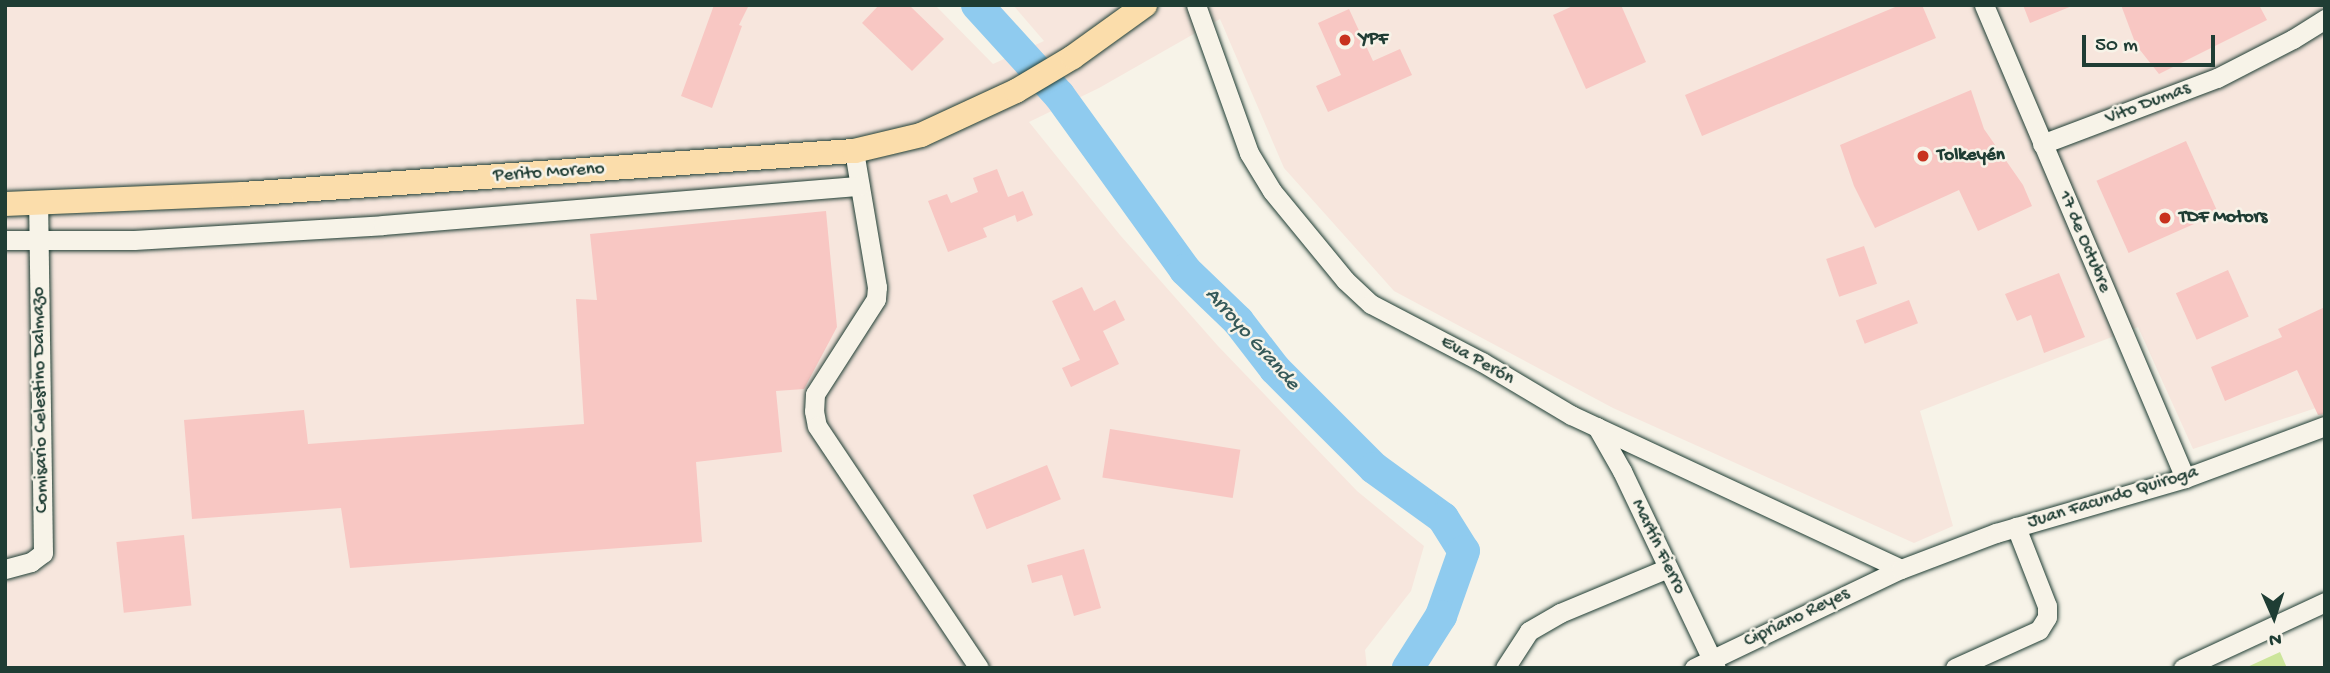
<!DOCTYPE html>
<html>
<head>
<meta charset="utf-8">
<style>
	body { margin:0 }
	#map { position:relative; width:2330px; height:673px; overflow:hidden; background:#f7f3e8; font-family:"Gochi Hand",sans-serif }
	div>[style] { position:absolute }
	.built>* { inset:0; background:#f7e6dd }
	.green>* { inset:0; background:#cce59b }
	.river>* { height:32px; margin:-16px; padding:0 16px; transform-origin:16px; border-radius:16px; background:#8fcbef }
	.building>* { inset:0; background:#f8c7c3; transform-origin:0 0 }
	.roads { filter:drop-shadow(0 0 2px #1f3d34) drop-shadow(0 0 2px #1f3d34) }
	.minor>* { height:19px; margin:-9.5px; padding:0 9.5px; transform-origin:9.5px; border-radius:9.5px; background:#f7f3e8 }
	.major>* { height:24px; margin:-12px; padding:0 12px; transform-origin:12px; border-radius:12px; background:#fbddab }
	.dots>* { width:19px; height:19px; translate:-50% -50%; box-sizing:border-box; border:4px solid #f7f3e8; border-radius:50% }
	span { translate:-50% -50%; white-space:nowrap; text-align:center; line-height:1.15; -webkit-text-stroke:5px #f7f3e8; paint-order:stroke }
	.poi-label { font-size:19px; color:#1f3d34; font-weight:700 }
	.left { translate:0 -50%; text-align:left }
	.street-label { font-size:19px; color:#1f3d34 }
	.water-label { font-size:21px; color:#355959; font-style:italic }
	.frame { position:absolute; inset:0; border:7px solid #1f3d34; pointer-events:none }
	.north { position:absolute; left:2239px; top:582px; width:70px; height:70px; -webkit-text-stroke:5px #f7f3e8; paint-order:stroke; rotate:177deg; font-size:19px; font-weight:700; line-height:28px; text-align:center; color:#1f3d34 }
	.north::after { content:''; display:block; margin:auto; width:24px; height:32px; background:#1f3d34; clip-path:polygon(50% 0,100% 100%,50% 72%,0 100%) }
	.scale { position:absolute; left:2082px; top:35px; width:133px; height:32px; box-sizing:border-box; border:4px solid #1f3d34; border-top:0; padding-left:9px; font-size:21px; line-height:24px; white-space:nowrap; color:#1f3d34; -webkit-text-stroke:5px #f7f3e8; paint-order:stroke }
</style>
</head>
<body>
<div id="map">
	<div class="built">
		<i style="clip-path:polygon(5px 5px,935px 5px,993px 64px,1044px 41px,1013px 5px,2325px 5px,2325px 405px,2193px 449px,2138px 327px,1920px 411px,1953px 526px,1914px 543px,1613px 408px,1394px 291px,1284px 168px,1220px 19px,1099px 88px,1029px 122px,1120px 235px,1218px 346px,1357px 491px,1424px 546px,1411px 591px,1365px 650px,1367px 668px,5px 668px)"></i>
	</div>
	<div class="green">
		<i style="clip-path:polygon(2280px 652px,2287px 668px,2245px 668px)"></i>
	</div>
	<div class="river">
		<i style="left:977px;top:5px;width:122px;rotate:47.7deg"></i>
		<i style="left:1059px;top:95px;width:216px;rotate:54.2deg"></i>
		<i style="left:1185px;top:270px;width:74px;rotate:43.9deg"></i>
		<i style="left:1238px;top:321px;width:61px;rotate:52.4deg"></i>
		<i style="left:1275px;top:369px;width:140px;rotate:45deg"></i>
		<i style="left:1374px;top:468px;width:85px;rotate:35.9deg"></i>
		<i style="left:1443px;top:518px;width:39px;rotate:58deg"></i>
		<i style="left:1464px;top:551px;width:69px;rotate:109.5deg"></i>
		<i style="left:1441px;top:616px;width:62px;rotate:122.4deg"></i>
	</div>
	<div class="building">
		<i style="clip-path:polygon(714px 5px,749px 5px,739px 25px,742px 26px,712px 108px,681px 96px)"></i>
		<i style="clip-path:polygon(879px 5px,909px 5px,944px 39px,912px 71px,862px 23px)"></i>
		<i style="clip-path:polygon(1575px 5px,1621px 5px,1646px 62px,1586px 89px,1553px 15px)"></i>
		<i style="clip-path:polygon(1900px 5px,1922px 5px,1936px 38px,1702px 136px,1685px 95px)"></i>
		<i style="clip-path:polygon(2023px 5px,2072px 5px,2072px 6px,2030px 23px)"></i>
		<i style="clip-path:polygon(2121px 5px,2259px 5px,2267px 20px,2159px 74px,2136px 45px)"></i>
		<i style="clip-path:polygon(1349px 9px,1373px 61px,1400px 49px,1412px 75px,1328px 112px,1316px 86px,1341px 75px,1318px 23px)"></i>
		<i style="clip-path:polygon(1971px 90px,1984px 129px,2023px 185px,2032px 206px,1978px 231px,1959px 190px,1875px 228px,1854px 186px,1840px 145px)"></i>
		<i style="left:2186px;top:141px;width:79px;height:98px;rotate:66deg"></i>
		<i style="clip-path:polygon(997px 169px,1008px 197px,1023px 191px,1033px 215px,1017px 222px,1015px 215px,983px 228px,987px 237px,948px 252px,928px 201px,947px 194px,951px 203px,978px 192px,973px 178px)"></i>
		<i style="clip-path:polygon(826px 211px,837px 327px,804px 389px,776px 391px,782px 452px,696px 462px,702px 542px,350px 568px,341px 508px,192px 519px,184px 420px,304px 410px,308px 444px,584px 424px,576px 299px,597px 300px,590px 234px)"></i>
		<i style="left:1864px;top:246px;width:40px;height:40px;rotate:71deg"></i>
		<i style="left:2228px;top:270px;width:51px;height:57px;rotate:66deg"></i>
		<i style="clip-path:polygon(2059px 273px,2085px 337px,2044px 353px,2031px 315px,2017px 321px,2005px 294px)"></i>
		<i style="clip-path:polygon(1082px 287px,1094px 311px,1115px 300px,1125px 320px,1103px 331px,1119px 364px,1071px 387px,1062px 368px,1080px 360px,1052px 301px)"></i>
		<i style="left:1909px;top:300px;width:25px;height:57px;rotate:69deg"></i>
		<i style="clip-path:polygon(2325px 307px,2325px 414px,2318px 415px,2297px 370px,2225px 401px,2211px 367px,2282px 337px,2278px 329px)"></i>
		<i style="left:1110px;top:429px;width:132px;height:49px;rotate:9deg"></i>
		<i style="left:1047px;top:465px;width:37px;height:80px;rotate:68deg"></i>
		<i style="left:184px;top:535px;width:71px;height:68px;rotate:84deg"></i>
		<i style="clip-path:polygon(1084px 549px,1101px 608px,1074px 616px,1062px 575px,1032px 583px,1027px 565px)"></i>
	</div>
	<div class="roads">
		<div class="minor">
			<i style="left:1196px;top:5px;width:157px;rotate:70.3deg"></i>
			<i style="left:1249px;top:153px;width:44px;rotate:58.8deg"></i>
			<i style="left:1272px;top:191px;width:115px;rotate:50.6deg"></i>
			<i style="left:1345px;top:280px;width:35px;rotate:43deg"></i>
			<i style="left:1371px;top:304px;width:125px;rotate:27.6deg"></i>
			<i style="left:1482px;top:362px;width:104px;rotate:30.8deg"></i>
			<i style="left:1571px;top:415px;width:364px;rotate:25deg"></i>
			<i style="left:1984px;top:5px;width:514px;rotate:66.98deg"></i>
			<i style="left:2042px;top:144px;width:187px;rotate:-20.7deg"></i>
			<i style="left:2217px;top:78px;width:85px;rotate:-27.2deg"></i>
			<i style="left:2293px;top:39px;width:38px;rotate:-32deg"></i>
			<i style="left:854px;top:151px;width:138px;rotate:80.4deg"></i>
			<i style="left:877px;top:287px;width:12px;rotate:95deg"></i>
			<i style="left:876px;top:299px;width:113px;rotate:122.7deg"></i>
			<i style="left:815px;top:394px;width:17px;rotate:93deg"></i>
			<i style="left:814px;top:411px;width:15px;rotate:79deg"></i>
			<i style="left:817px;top:426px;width:291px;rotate:56.2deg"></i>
			<i style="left:5px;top:240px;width:129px"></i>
			<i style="left:134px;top:240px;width:249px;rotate:-3.4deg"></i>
			<i style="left:383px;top:225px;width:478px;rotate:-4.7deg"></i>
			<i style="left:1597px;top:427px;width:51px;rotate:60.4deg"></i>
			<i style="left:1622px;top:471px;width:218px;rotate:64.5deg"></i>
			<i style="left:5px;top:569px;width:27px;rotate:-15deg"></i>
			<i style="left:31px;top:562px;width:15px;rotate:-37deg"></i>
			<i style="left:43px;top:553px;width:348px;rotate:-90.8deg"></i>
			<i style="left:1505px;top:668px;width:44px;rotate:-57deg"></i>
			<i style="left:1529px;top:631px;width:36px;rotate:-30deg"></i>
			<i style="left:1560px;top:613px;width:117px;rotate:-22.6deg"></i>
			<i style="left:1694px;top:668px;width:229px;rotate:-25.6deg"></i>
			<i style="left:1901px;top:569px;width:102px;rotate:-20.8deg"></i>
			<i style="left:1996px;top:533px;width:197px;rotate:-16.2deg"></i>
			<i style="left:2185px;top:478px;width:149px;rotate:-20.4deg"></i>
			<i style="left:1955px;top:668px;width:92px;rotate:-24.3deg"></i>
			<i style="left:2039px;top:630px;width:15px;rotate:-58deg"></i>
			<i style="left:2047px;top:617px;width:11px;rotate:-90deg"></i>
			<i style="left:2047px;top:606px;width:85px;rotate:-111.4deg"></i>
			<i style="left:2183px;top:668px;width:157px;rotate:-24.9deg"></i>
		</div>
		<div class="major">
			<i style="left:5px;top:204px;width:238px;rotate:-2.4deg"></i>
			<i style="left:243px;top:194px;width:613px;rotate:-4.03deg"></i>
			<i style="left:854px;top:151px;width:69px;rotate:-13.4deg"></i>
			<i style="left:921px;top:135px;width:105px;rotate:-24.9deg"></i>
			<i style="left:1016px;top:91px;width:66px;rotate:-30.8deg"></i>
			<i style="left:1073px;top:57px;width:89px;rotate:-35.8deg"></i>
		</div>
	</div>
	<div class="dots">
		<i style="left:1345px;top:40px;background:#c8321e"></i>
		<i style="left:1923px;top:156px;background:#c8321e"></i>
		<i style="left:2165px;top:218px;background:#c8321e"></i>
	</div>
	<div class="poi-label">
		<span class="left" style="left:1359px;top:40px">YPF</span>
		<span class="left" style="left:1937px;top:156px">Tolkeyén</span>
		<span class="left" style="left:2179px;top:218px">TDF Motors</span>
	</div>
	<div class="street-label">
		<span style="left:2148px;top:104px;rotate:-21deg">Vito Dumas</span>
		<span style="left:549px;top:173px;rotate:-4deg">Perito Moreno</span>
		<span style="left:2084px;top:242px;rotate:67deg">17 de Octubre</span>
		<span style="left:1477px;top:361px;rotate:29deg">Eva Perón</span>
		<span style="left:41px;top:400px;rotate:-91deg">Comisario Celestino Dalmazo</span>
		<span style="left:2113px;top:498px;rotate:-17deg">Juan Facundo Quiroga</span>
		<span style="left:1658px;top:547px;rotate:64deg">Martín Fierro</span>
		<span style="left:1797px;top:618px;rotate:-26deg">Cipriano Reyes</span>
	</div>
	<div class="water-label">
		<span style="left:1251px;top:340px;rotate:48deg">Arroyo Grande</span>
	</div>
	<div class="frame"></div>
	<div class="north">N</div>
	<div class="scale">50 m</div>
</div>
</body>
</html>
